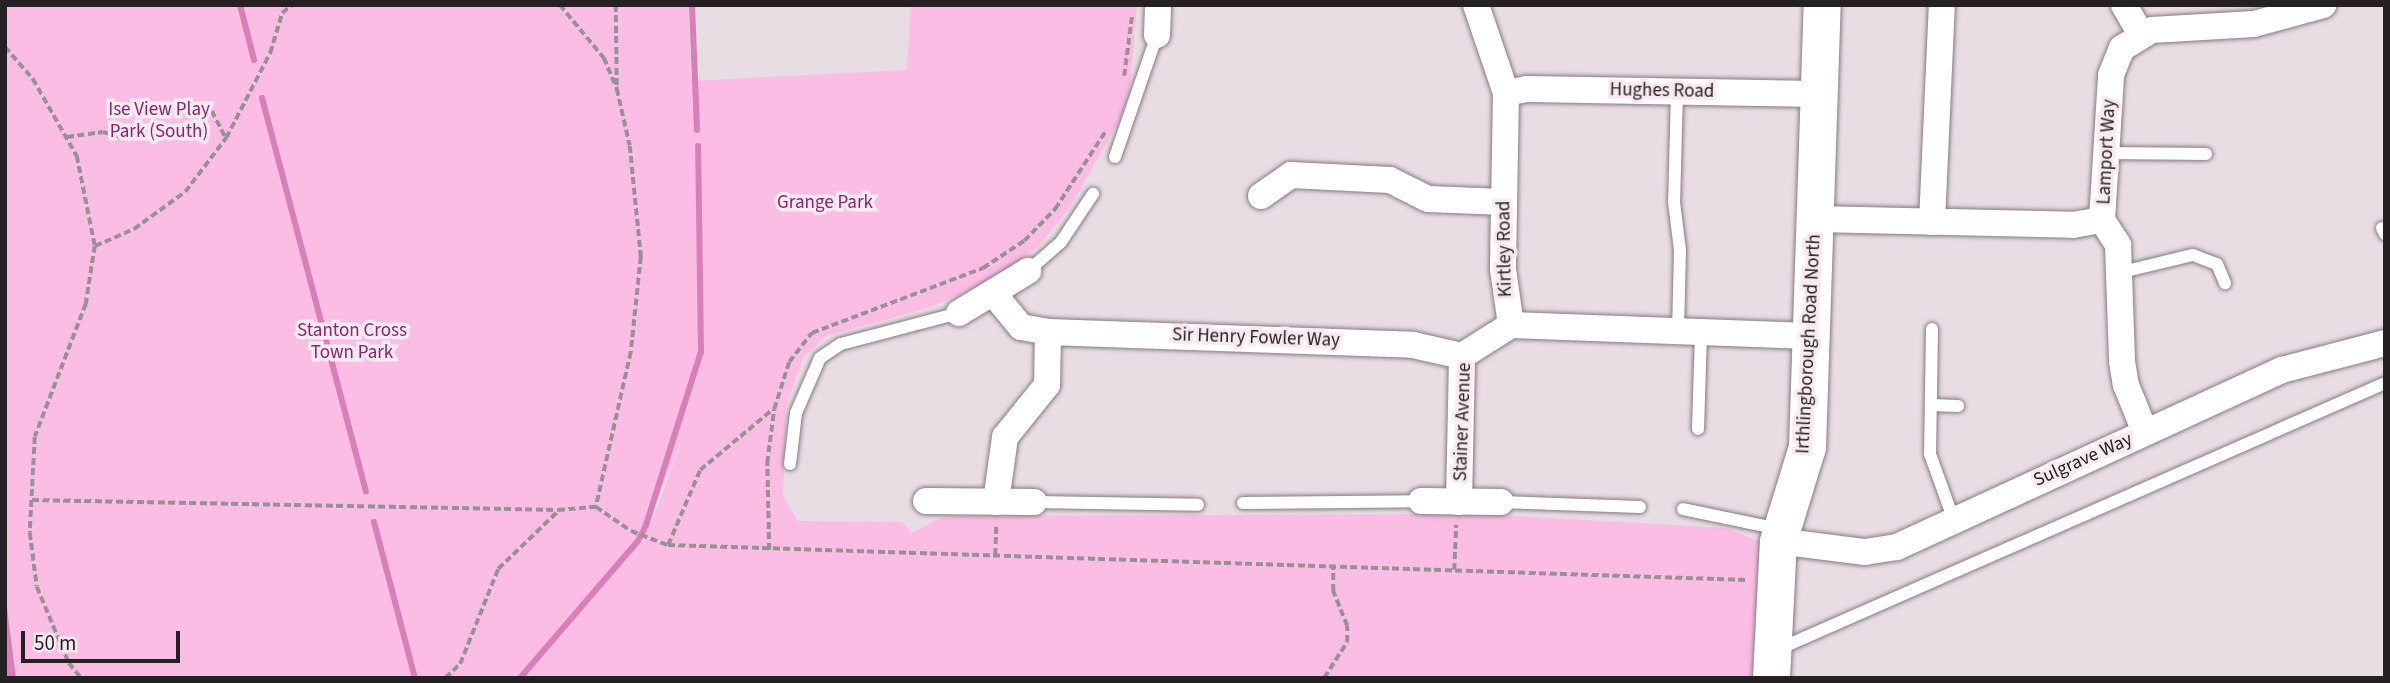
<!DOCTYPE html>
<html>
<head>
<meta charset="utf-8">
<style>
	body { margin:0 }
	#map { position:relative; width:2390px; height:683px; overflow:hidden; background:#e9dde4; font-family:"Source Sans 3",sans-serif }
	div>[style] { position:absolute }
	.green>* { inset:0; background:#fbbde3 }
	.water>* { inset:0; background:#d87fb9 }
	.stream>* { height:6px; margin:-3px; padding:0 3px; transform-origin:3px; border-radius:3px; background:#d87fb9 }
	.path>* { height:3.5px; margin-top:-1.75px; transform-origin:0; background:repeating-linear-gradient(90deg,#999095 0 7px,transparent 0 10.5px) }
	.roads { filter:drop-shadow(0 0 2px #877b82) drop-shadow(0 0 2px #877b82) }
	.service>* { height:12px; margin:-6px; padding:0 6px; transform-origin:6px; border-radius:6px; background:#fff }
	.minor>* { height:26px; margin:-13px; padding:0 13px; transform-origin:13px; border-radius:13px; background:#fff }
	.secondary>* { height:37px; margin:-18.5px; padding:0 18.5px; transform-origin:18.5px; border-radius:18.5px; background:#fff }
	span { translate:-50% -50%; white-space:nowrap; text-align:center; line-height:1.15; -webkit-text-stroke:7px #f7eaf1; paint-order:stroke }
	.street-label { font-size:19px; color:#252123 }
	.park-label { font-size:19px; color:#8c246f }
	.frame { position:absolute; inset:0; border:7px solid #252123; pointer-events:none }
	.scale { position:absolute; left:21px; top:631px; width:159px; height:32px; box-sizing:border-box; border:4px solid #252123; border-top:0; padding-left:9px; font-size:21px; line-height:24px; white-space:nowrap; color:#252123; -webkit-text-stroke:5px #f7eaf1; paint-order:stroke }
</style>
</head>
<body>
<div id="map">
	<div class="green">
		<i style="clip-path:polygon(evenodd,5px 5px,689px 5px,691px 81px,907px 70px,911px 5px,1137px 5px,1130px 88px,1121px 118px,1070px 207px,1038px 247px,990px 281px,928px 308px,826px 336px,804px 357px,786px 406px,783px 496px,798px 521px,902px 522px,912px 533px,936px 520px,956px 516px,1478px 514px,1726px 528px,1765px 544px,1755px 678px,5px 678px,5px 5px,683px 437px,658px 506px,633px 560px,633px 559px,683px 437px)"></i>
	</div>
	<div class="water">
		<i style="clip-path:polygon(5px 589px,5px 592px,16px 678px,5px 678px)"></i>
	</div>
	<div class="stream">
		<i style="left:240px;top:5px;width:57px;rotate:75.7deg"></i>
		<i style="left:692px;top:5px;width:125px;rotate:87.7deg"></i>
		<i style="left:262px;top:98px;width:407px;rotate:75.2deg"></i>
		<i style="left:374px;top:522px;width:161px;rotate:75.3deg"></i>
		<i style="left:520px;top:678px;width:181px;rotate:-49.3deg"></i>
		<i style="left:638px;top:541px;width:18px;rotate:-63deg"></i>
		<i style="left:646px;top:525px;width:182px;rotate:-72.4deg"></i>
		<i style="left:701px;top:352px;width:206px;rotate:-90.8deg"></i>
	</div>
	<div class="path">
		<i style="left:560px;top:5px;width:69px;rotate:50.3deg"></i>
		<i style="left:604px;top:58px;width:34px;rotate:67deg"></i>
		<i style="left:617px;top:89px;width:58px;rotate:77.2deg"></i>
		<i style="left:630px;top:146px;width:112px;rotate:84.3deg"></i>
		<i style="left:641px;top:257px;width:96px;rotate:96deg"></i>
		<i style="left:631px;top:352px;width:159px;rotate:102.7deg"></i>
		<i style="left:616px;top:5px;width:82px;rotate:89.3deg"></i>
		<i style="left:5px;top:47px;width:43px;rotate:48.8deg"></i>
		<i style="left:33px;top:79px;width:89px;rotate:60.3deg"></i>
		<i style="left:77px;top:156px;width:92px;rotate:78.7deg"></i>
		<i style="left:95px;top:246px;width:59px;rotate:98.8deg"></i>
		<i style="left:86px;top:304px;width:142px;rotate:111deg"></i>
		<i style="left:35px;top:437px;width:96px;rotate:93deg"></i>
		<i style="left:30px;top:533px;width:54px;rotate:82.6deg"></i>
		<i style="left:37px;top:587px;width:82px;rotate:67.2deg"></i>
		<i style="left:69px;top:663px;width:19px;rotate:51deg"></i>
		<i style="left:1124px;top:76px;width:63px;rotate:-82.6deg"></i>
		<i style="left:212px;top:111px;width:30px;rotate:63deg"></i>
		<i style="left:67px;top:137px;width:36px;rotate:-8deg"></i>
		<i style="left:103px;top:132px;width:23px;rotate:15deg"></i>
		<i style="left:95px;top:246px;width:43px;rotate:-23.6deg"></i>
		<i style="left:134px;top:229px;width:63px;rotate:-36deg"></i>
		<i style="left:185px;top:192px;width:68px;rotate:-52.8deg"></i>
		<i style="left:226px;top:138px;width:96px;rotate:-62.6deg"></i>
		<i style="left:270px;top:53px;width:42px;rotate:-73.3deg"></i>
		<i style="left:282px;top:13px;width:13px;rotate:-39deg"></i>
		<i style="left:32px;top:500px;width:526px;rotate:1.09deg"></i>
		<i style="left:558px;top:510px;width:38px;rotate:-5deg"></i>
		<i style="left:596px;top:507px;width:42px;rotate:34.4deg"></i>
		<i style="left:631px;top:531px;width:40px;rotate:21deg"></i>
		<i style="left:668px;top:545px;width:1081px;rotate:1.86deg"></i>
		<i style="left:668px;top:545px;width:82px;rotate:-66.9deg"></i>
		<i style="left:700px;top:470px;width:95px;rotate:-39.9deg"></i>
		<i style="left:769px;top:550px;width:87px;rotate:-91.3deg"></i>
		<i style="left:767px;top:463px;width:54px;rotate:-82.6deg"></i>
		<i style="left:774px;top:409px;width:49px;rotate:-72.3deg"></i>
		<i style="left:789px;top:362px;width:37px;rotate:-52deg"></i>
		<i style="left:812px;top:333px;width:183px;rotate:-20.8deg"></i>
		<i style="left:983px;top:268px;width:49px;rotate:-33.4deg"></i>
		<i style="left:1024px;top:241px;width:45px;rotate:-45.9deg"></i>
		<i style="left:1055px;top:209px;width:92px;rotate:-57deg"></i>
		<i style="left:995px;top:555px;width:30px;rotate:-88deg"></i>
		<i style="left:1454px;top:570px;width:45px;rotate:-87.5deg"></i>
		<i style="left:445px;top:678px;width:21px;rotate:-43deg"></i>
		<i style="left:460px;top:664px;width:102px;rotate:-68.2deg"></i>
		<i style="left:498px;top:569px;width:82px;rotate:-44deg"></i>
		<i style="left:1324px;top:678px;width:43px;rotate:-57.4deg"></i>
		<i style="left:1347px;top:642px;width:16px;rotate:-90deg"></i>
		<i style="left:1347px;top:626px;width:38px;rotate:-112deg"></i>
		<i style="left:1333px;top:591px;width:26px;rotate:-90deg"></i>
	</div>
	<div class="roads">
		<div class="service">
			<i style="left:1677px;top:91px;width:111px;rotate:91.5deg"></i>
			<i style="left:1674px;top:202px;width:48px;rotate:82.9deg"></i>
			<i style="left:1680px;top:250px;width:82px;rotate:91.4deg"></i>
			<i style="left:2107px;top:153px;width:99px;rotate:0.6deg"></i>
			<i style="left:1115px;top:157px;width:129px;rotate:-71deg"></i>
			<i style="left:2382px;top:228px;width:7px;rotate:63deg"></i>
			<i style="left:1028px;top:271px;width:44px;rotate:-41.3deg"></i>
			<i style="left:1061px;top:242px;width:58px;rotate:-56.3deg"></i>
			<i style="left:2122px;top:272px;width:73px;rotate:-13.5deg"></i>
			<i style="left:2193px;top:255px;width:26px;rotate:21deg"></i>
			<i style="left:2217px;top:264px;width:21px;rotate:67deg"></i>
			<i style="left:1932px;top:329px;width:125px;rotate:90.9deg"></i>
			<i style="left:1930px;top:454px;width:68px;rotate:70.2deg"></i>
			<i style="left:1931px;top:405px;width:27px;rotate:2deg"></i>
			<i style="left:1698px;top:429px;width:96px;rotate:-88.2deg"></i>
			<i style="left:790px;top:464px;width:51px;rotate:-83.3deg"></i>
			<i style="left:796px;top:413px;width:60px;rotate:-66.4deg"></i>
			<i style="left:820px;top:358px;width:25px;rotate:-34deg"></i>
			<i style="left:841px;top:344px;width:122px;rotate:-14.7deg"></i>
			<i style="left:1034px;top:502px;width:164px;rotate:1deg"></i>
			<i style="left:1501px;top:502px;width:139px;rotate:2.1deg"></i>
			<i style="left:1243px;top:503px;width:178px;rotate:-0.6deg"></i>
			<i style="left:1683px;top:509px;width:99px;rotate:11.7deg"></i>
			<i style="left:1775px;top:646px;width:15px;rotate:-8deg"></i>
			<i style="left:1790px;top:644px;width:650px;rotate:-23.68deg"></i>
		</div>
		<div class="minor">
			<i style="left:1476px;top:5px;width:93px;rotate:71.2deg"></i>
			<i style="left:1506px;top:93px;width:176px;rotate:91deg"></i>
			<i style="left:1503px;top:269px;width:57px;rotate:81.9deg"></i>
			<i style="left:2124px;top:5px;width:34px;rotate:60deg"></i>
			<i style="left:1157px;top:35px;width:30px;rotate:-88deg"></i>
			<i style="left:1506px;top:93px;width:21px;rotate:-11deg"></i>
			<i style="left:1527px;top:89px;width:292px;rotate:1deg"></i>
			<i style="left:1261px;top:196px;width:37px;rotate:-35deg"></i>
			<i style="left:1291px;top:175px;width:99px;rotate:2.9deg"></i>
			<i style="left:1390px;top:180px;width:42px;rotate:26.6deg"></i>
			<i style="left:1428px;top:199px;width:76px;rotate:2.3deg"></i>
			<i style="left:1815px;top:219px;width:258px;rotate:1.3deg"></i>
			<i style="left:2073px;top:225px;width:29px;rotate:-10deg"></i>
			<i style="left:2102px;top:220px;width:145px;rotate:-86.4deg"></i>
			<i style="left:2111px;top:75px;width:29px;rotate:-68deg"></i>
			<i style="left:2122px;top:48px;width:35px;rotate:-31deg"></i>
			<i style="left:2152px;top:30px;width:102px;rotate:-3.4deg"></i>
			<i style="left:2254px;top:24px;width:72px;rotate:-15.4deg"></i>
			<i style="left:2102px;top:220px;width:30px;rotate:57deg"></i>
			<i style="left:2118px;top:245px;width:116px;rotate:88deg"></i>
			<i style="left:2122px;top:361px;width:24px;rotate:81deg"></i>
			<i style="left:2126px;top:385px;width:51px;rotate:68deg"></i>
			<i style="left:1932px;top:222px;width:217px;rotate:-87.4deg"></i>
			<i style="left:993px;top:293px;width:44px;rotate:50.5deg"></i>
			<i style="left:1021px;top:327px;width:27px;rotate:10deg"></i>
			<i style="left:1048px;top:332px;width:365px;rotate:2deg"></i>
			<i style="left:1413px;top:345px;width:50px;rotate:12.7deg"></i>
			<i style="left:959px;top:313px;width:81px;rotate:-31.3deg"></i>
			<i style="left:1511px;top:325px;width:298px;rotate:2.1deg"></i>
			<i style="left:1462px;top:356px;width:58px;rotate:-32.3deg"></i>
			<i style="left:926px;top:501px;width:108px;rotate:0.5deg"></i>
			<i style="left:1421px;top:501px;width:80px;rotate:0.7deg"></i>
			<i style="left:996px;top:502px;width:66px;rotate:-82.1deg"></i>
			<i style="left:1005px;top:437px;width:67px;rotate:-51.1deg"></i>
			<i style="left:1047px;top:385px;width:53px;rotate:-88.9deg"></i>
			<i style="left:1459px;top:502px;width:146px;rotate:-88.8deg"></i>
			<i style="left:1778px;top:541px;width:88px;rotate:7.2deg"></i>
			<i style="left:1865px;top:552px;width:32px;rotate:-9deg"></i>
			<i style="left:1897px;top:547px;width:424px;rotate:-24.7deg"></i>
			<i style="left:2282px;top:370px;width:106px;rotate:-14.7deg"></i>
		</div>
		<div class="secondary">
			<i style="left:1771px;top:678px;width:137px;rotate:-87.1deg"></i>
			<i style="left:1778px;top:541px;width:98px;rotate:-72.9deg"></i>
			<i style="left:1807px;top:447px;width:442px;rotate:-88.1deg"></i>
		</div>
	</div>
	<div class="street-label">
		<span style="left:1662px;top:91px;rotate:1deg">Hughes Road</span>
		<span style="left:2107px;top:152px;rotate:-87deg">Lamport Way</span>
		<span style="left:1505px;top:249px;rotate:-91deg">Kirtley Road</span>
		<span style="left:1256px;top:338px;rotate:2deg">Sir Henry Fowler Way</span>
		<span style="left:1809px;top:344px;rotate:-87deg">Irthlingborough Road North</span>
		<span style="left:1463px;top:422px;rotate:-88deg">Stainer Avenue</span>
		<span style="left:2083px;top:460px;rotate:-24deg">Sulgrave Way</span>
	</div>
	<div class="park-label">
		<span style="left:159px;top:121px">Ise View Play<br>Park (South)</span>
		<span style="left:825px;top:203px">Grange Park</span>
		<span style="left:352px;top:342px">Stanton Cross<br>Town Park</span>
	</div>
	<div class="frame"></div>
	<div class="scale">50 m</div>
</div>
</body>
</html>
